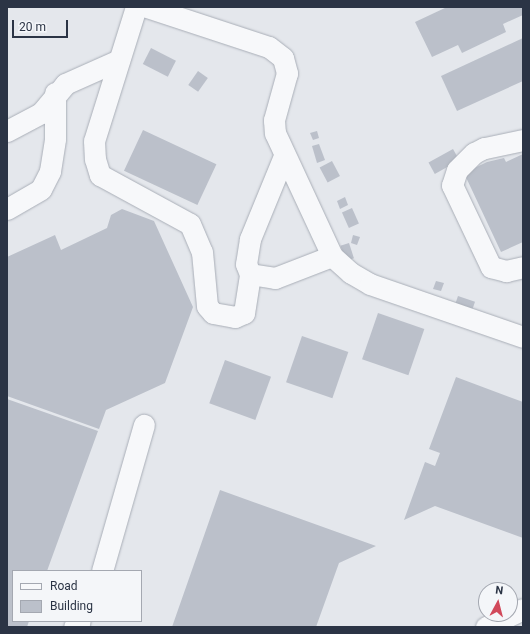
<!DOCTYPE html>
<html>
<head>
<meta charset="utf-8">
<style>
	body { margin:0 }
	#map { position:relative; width:530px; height:634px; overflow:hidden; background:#e4e7ec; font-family:Roboto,sans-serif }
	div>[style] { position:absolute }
	.building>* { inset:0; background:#bbc0ca; transform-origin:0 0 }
	.roads { filter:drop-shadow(0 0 1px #a9aeb7) drop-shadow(0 0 1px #a9aeb7) }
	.minor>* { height:21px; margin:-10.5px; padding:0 10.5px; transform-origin:10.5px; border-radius:10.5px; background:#f7f8fa }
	span { translate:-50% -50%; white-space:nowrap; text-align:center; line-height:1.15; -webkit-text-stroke:3px #f4f6f9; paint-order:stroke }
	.frame { position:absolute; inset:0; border:8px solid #2b3445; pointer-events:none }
	.legend { position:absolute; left:12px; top:570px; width:130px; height:52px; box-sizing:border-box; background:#f4f6f9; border:1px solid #a4a8b1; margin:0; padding:5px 7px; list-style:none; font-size:12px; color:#2b3445 }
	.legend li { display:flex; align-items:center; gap:8px; height:20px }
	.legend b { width:20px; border:1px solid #a4a8b1 }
	.north { position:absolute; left:478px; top:582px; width:40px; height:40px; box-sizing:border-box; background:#f4f6f9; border:1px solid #a4a8b1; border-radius:50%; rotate:7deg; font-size:11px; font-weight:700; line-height:16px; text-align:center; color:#2b3445 }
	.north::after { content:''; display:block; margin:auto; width:14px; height:18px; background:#d1495b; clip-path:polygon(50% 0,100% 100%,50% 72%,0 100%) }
	.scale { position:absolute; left:12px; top:20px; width:56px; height:18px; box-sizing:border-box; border:2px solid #2b3445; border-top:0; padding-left:5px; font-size:12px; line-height:14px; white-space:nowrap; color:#2b3445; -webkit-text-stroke:3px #f4f6f9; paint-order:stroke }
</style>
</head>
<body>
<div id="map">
	<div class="building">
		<i style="clip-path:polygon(447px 7px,523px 7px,523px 15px,503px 24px,506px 32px,462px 53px,458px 45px,432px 57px,415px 22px)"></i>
		<i style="clip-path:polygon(523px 38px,523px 81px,457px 111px,441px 76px)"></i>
		<i style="left:151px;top:48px;width:28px;height:18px;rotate:27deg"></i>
		<i style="left:198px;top:71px;width:12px;height:17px;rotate:35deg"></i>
		<i style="left:143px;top:130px;width:81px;height:45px;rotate:25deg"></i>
		<i style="clip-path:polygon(317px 131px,319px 138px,313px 140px,310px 133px)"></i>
		<i style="clip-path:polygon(319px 144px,325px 160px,317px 163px,312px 146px)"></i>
		<i style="left:453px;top:149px;width:13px;height:28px;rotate:61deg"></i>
		<i style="clip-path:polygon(523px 154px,523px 242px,501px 252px,464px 173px,487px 162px,504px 158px,506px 162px)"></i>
		<i style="left:332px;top:161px;width:17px;height:14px;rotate:62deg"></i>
		<i style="clip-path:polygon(345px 197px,348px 205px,340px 209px,337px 201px)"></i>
		<i style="left:352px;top:208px;width:17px;height:11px;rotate:66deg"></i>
		<i style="clip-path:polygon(122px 209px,154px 221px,193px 307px,165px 383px,106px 410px,99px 429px,7px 396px,7px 257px,55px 235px,61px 250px,107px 228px,111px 215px)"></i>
		<i style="clip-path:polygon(353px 235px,360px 237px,357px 245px,351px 243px)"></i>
		<i style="left:349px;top:243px;width:16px;height:9px;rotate:72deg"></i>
		<i style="clip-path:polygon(436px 281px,444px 283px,441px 291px,433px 289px)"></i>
		<i style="left:458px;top:296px;width:18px;height:9px;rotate:19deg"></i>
		<i style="left:378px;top:313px;width:49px;height:49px;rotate:19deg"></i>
		<i style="left:302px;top:336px;width:49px;height:49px;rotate:19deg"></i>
		<i style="left:225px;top:360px;width:49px;height:46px;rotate:20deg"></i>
		<i style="clip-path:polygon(456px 377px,523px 402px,523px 538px,435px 506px,404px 520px,425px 462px,435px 466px,440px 453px,429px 449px)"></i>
		<i style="clip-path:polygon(7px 399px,98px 431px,47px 571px,13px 571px,13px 621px,29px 621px,27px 627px,7px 627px)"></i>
		<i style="clip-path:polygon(220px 490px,376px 546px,339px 563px,316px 627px,172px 627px)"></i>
	</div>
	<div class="roads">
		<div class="minor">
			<i style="left:136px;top:7px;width:140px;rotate:107.4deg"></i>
			<i style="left:94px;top:141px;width:18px;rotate:87deg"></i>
			<i style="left:95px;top:159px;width:17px;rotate:73deg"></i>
			<i style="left:100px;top:175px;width:102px;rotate:28.6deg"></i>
			<i style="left:190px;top:224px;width:30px;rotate:67deg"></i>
			<i style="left:202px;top:252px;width:54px;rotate:84.7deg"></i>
			<i style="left:207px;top:306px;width:9px;rotate:49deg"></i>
			<i style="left:213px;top:313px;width:22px;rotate:10deg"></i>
			<i style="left:235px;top:317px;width:10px;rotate:-24deg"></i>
			<i style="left:244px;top:313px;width:39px;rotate:-81deg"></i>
			<i style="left:147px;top:7px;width:128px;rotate:18.2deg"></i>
			<i style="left:269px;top:47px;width:18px;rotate:38deg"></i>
			<i style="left:283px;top:58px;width:16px;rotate:75deg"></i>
			<i style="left:287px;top:73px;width:49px;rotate:105.5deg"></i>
			<i style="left:274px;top:120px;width:13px;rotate:86deg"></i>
			<i style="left:275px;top:133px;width:136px;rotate:65.1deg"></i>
			<i style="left:332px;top:256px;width:25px;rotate:42deg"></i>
			<i style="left:351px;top:273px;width:22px;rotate:30deg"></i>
			<i style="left:370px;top:284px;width:162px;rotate:19.1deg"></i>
			<i style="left:7px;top:131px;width:38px;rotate:-28deg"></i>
			<i style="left:41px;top:113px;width:38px;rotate:-50deg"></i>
			<i style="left:65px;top:84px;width:59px;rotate:-24deg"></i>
			<i style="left:523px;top:140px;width:40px;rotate:168deg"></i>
			<i style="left:484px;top:148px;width:11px;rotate:153deg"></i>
			<i style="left:474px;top:153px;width:24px;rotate:135deg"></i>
			<i style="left:457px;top:170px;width:16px;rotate:108deg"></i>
			<i style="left:452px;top:185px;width:91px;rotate:64.6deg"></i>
			<i style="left:491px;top:267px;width:16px;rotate:15deg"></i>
			<i style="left:506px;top:271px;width:17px;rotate:-13deg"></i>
			<i style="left:284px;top:156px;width:90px;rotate:112.3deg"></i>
			<i style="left:250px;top:239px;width:25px;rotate:99deg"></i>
			<i style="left:246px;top:264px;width:11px;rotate:68deg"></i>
			<i style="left:250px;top:274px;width:25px;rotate:9deg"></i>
			<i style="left:275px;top:278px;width:61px;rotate:-21.1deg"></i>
			<i style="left:7px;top:209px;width:39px;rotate:-30deg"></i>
			<i style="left:41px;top:189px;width:20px;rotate:-63deg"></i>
			<i style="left:50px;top:171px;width:33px;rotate:-81deg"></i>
			<i style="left:55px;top:138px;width:45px;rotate:-90deg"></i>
			<i style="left:102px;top:571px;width:152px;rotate:-74deg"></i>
			<i style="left:74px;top:627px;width:8px;rotate:-45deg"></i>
			<i style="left:486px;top:627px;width:41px;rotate:-25.9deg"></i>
		</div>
	</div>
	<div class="frame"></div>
	<ul class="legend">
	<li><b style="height:5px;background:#f7f8fa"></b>Road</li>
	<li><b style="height:11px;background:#bbc0ca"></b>Building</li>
	</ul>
	<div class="north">N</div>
	<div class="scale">20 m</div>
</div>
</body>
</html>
